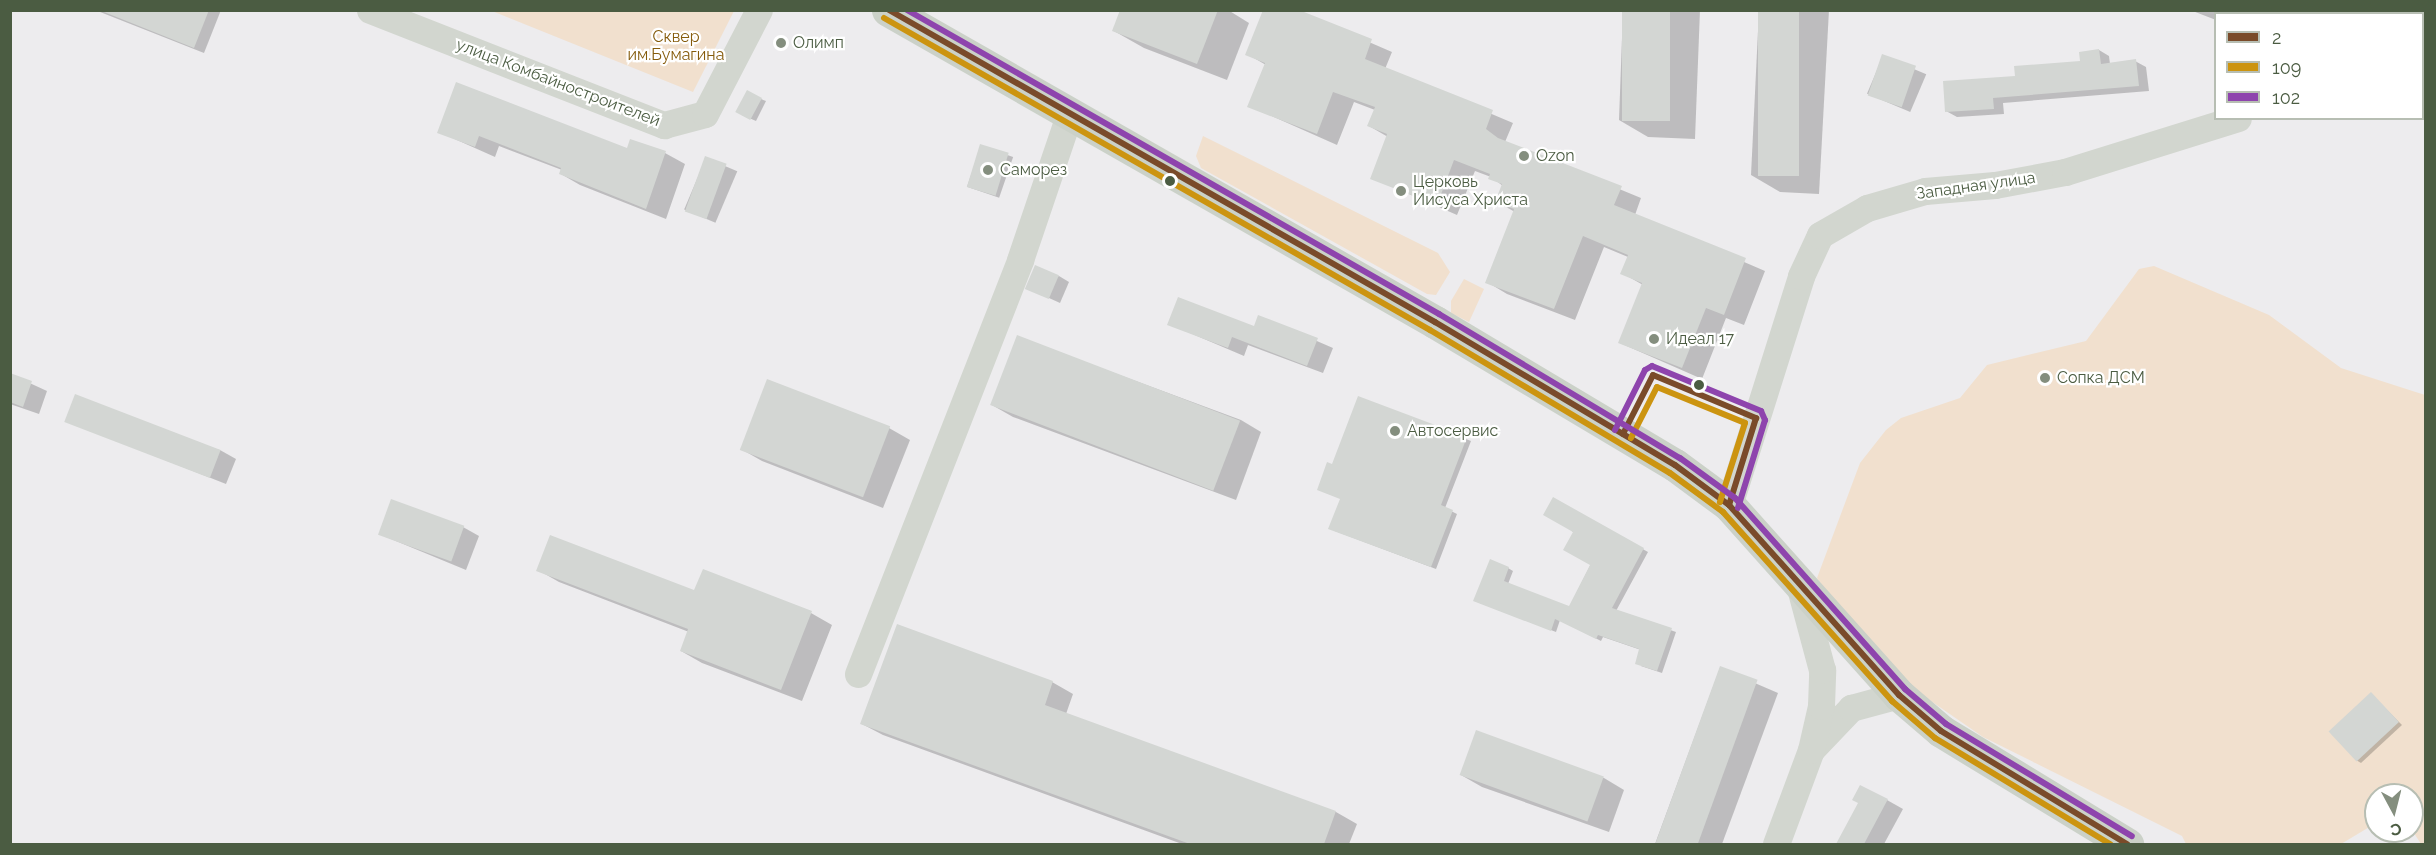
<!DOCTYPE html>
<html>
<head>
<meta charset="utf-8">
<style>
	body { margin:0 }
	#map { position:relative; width:2436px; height:855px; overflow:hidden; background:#edecee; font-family:Raleway,sans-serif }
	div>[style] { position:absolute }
	.green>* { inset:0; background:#f1e0ce }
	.shadow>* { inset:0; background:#0003; transform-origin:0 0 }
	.building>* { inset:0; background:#d3d6d3; transform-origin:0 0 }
	.minor>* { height:27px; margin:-13.5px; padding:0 13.5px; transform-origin:13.5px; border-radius:13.5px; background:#d2d6cf }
	.major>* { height:33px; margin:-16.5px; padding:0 16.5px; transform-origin:16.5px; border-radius:16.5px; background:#cbd1c8 }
	.bus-1>* { height:6px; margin:-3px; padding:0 3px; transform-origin:3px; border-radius:3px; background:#7a4b2a }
	.bus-2>* { height:6px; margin:-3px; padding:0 3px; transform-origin:3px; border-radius:3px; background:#cc9410 }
	.bus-3>* { height:6px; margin:-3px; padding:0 3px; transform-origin:3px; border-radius:3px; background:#8e44ad }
	.dots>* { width:16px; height:16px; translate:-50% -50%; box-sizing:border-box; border:3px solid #fff; border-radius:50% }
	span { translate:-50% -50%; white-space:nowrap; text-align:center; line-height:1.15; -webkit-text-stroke:4.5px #fff; paint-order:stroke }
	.park-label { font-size:16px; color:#855b0b }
	.poi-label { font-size:16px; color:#4b5c42 }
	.left { translate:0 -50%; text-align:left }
	.street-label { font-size:16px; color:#4b5c42 }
	.frame { position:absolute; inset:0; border:12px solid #4b5c42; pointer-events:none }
	.legend { position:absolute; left:2214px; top:12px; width:210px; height:108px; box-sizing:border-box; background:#fff; border:2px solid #b7beb3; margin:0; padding:8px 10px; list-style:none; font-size:18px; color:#4b5c42 }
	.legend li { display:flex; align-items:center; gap:12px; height:30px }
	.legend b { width:30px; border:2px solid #b7beb3 }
	.north { position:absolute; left:2364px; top:783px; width:60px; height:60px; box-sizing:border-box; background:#fff; border:2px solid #b7beb3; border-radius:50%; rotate:173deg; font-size:16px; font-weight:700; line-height:24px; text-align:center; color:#4b5c42 }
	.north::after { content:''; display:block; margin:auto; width:21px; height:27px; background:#848e7e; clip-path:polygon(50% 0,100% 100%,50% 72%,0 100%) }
</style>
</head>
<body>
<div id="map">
	<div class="green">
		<i style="clip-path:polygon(492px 11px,734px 11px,693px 92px)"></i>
		<i style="clip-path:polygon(1203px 136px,1438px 253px,1450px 272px,1436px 295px,1427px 294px,1201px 168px,1196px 156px)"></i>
		<i style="clip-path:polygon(2154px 266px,2269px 315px,2341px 368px,2425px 395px,2425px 844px,2421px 844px,2412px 830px,2412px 795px,2376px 795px,2376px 823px,2341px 844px,2186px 844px,2182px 836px,1983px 737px,1876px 663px,1817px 578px,1860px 463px,1886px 430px,1901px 418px,1960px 398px,1987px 365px,2086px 341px,2139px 269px)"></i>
		<i style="clip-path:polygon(1464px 279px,1484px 289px,1469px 322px,1451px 313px,1451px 301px)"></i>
	</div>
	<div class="shadow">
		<i style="clip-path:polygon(95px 10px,221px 10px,204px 53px)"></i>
		<i style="clip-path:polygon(1122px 10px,1228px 10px,1249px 23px,1227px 80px,1144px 48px,1114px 31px)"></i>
		<i style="clip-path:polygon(1295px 10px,1392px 52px,1385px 69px,1513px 123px,1505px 142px,1641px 198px,1635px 215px,1765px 271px,1744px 325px,1726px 318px,1702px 379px,1620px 343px,1643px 285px,1622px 273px,1628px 257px,1604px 247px,1575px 320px,1507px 294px,1487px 282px,1515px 212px,1497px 202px,1503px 186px,1491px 177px,1475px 171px,1457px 215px,1372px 178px,1388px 137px,1369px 126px,1375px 110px,1354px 102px,1337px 145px,1249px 106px,1266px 65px,1247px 54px)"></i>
		<i style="clip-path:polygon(1623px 10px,1700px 10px,1695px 139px,1648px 137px,1619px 120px)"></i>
		<i style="clip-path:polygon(1759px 10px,1829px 10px,1819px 194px,1780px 192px,1751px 175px)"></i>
		<i style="clip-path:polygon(2190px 10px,2275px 10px,2216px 14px,2216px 20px)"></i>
		<i style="clip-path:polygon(2099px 50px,2109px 56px,2110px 64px,2135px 61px,2146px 67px,2149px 91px,2003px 103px,2004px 114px,1957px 117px,1946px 111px,2016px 77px,2082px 62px)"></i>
		<i style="left:1883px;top:56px;width:47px;height:41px;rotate:23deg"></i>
		<i style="clip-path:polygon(761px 99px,766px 101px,756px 121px,742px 115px)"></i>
		<i style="clip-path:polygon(439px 132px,665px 153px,685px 164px,666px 219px,580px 185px,561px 174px,562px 170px,499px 146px,495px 157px)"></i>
		<i style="left:981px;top:146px;width:34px;height:43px;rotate:19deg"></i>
		<i style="left:706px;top:158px;width:34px;height:56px;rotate:23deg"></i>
		<i style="clip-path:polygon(1059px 276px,1069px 282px,1060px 303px,1027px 288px)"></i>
		<i style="clip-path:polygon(1259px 316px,1333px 348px,1323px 373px,1248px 345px,1244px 356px,1169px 324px,1255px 328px)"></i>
		<i style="clip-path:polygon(1017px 337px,1241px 420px,1261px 432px,1236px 500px,1013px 417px,992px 405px)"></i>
		<i style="clip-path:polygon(10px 374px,47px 391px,39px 414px,10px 404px)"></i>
		<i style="clip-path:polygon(66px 421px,220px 450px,236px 459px,226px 484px)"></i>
		<i style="clip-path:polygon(889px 428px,910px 440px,883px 508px,762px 461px,741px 449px)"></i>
		<i style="clip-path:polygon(1466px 439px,1471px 441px,1445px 508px,1457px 514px,1436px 569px,1335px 531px,1341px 499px,1333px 466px)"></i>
		<i style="clip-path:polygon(1554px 499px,1648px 552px,1616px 611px,1676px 632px,1662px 673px,1641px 666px,1641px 650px,1603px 637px,1601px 641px,1560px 620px,1556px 632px,1480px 603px,1508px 568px,1513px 571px,1508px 584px,1569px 608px,1591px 564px)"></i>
		<i style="clip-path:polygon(463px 527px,479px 536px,466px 570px,379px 534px)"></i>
		<i style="clip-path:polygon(538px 570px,811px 613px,832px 625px,802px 701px,702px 663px,681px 651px,689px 632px,559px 582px)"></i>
		<i style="clip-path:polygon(1720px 668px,1778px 693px,1722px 844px,1655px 844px)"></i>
		<i style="clip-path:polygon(1052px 682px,1073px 694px,1066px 714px,1336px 812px,1357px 824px,1349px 844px,1182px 844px,883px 735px,862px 724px)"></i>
		<i style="clip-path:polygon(2371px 694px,2402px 725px,2361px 763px,2356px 760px)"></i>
		<i style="clip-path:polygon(1477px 732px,1604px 778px,1624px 790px,1609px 832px,1482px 787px,1461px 775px)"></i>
		<i style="clip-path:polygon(1887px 800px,1903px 809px,1884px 844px,1838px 844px,1860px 803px)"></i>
	</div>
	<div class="building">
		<i style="clip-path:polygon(99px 10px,209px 10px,194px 48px)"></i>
		<i style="clip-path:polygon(1120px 10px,1218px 10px,1197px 64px,1112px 31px)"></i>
		<i style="clip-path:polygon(1263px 10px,1299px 10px,1372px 39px,1365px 59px,1493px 110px,1486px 129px,1498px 138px,1622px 186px,1614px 205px,1746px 258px,1724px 315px,1706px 308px,1682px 368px,1618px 343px,1642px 283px,1620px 274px,1628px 255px,1583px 236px,1554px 309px,1485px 283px,1514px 209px,1495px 202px,1502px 184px,1488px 179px,1490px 174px,1454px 160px,1437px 205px,1370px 179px,1387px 134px,1367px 126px,1375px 107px,1333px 92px,1317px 134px,1247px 107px,1265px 63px,1245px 55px)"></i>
		<i style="left:1622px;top:10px;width:48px;height:111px"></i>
		<i style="left:1758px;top:10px;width:41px;height:166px"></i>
		<i style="clip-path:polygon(2099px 49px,2101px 64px,2136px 59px,2139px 86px,1993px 98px,1994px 109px,1945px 112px,1943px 81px,2015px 76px,2014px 66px,2080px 61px,2079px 52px)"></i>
		<i style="left:1882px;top:54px;width:36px;height:44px;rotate:19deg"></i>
		<i style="clip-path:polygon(456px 82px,627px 148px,630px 139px,666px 151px,646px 209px,559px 174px,561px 168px,479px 136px,475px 147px,437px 133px)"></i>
		<i style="left:747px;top:90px;width:17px;height:25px;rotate:28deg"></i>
		<i style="left:980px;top:144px;width:30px;height:45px;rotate:17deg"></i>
		<i style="left:705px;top:156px;width:23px;height:59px;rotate:20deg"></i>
		<i style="left:1035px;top:265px;width:26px;height:26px;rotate:23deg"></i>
		<i style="clip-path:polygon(1178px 297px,1254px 326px,1258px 315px,1318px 338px,1307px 366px,1232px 337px,1228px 348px,1167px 325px)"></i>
		<i style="left:1017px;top:335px;width:239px;height:75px;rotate:21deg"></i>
		<i style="clip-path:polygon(10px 373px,32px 381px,23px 407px,10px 402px)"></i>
		<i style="left:767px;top:379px;width:132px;height:76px;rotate:21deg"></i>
		<i style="left:75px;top:394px;width:156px;height:30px;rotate:21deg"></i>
		<i style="clip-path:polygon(1358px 396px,1467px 437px,1441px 505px,1453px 510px,1431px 567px,1328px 529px,1340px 499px,1317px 490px,1327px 462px,1332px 464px)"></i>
		<i style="clip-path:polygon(1553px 497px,1644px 548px,1612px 608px,1672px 628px,1657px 671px,1635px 664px,1639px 649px,1598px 635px,1596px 639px,1555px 619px,1551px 631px,1473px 601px,1490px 559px,1509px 567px,1504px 581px,1569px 606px,1590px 565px,1563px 550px,1573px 532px,1543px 515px)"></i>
		<i style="left:391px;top:499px;width:78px;height:38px;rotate:20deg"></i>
		<i style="clip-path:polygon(550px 535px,694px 590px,703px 569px,812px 611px,781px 690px,680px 651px,688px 629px,536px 571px)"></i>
		<i style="clip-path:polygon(897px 624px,1053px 681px,1045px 705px,1336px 811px,1324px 844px,1190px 844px,860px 724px)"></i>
		<i style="left:1720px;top:666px;width:40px;height:190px;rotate:20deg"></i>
		<i style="left:2371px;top:692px;width:41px;height:58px;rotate:47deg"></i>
		<i style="left:1476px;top:730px;width:136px;height:48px;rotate:20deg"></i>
		<i style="clip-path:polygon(1860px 785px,1888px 799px,1864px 844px,1836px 844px,1858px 803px,1852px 800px)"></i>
	</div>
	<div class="minor">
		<i style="left:370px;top:10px;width:316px;rotate:21.4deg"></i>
		<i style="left:664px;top:125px;width:42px;rotate:-15deg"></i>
		<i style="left:705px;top:114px;width:117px;rotate:-62.6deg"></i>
		<i style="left:2389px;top:10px;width:4px;rotate:63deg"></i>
		<i style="left:2422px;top:29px;width:4px;rotate:-27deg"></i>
		<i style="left:1729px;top:505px;width:240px;rotate:-72.5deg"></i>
		<i style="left:1801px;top:276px;width:45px;rotate:-65.1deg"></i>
		<i style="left:1820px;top:235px;width:54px;rotate:-29.9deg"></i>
		<i style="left:1867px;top:208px;width:60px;rotate:-16.3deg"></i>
		<i style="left:1925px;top:191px;width:70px;rotate:-4.9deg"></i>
		<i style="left:1995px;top:185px;width:71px;rotate:-10.5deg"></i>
		<i style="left:2065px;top:172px;width:181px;rotate:-17.3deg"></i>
		<i style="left:858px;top:674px;width:445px;rotate:-68.6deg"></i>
		<i style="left:1020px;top:260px;width:153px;rotate:-71.3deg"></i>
		<i style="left:1812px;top:749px;width:57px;rotate:-46.4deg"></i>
		<i style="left:1851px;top:708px;width:50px;rotate:-15.2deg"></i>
		<i style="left:1776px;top:844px;width:100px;rotate:-69.6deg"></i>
		<i style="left:1811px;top:750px;width:45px;rotate:-77.2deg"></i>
		<i style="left:1821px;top:706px;width:36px;rotate:-88deg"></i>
		<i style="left:1822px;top:670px;width:89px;rotate:-105deg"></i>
	</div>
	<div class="major">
		<i style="left:888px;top:10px;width:630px;rotate:29.7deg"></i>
		<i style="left:1435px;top:322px;width:279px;rotate:30.8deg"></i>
		<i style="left:1675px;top:465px;width:67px;rotate:36.5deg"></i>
		<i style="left:1729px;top:505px;width:255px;rotate:48.2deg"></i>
		<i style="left:1899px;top:695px;width:55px;rotate:40.6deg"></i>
		<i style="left:1941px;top:731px;width:218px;rotate:31.3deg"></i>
	</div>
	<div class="bus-1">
		<i style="left:889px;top:10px;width:629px;rotate:29.74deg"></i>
		<i style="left:1435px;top:322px;width:279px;rotate:30.8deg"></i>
		<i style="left:1675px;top:465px;width:67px;rotate:36.5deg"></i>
		<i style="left:1729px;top:505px;width:255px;rotate:48.2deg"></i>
		<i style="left:1899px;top:695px;width:55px;rotate:40.6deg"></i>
		<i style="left:1941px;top:731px;width:218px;rotate:31.3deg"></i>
		<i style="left:1623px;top:434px;width:66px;rotate:-63deg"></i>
		<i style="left:1653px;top:375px;width:112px;rotate:22.7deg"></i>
		<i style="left:1756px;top:418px;width:91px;rotate:107.2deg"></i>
	</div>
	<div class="bus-2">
		<i style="left:884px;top:18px;width:629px;rotate:29.74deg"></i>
		<i style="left:1430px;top:330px;width:279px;rotate:30.8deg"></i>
		<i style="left:1670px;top:473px;width:66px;rotate:36.3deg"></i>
		<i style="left:1723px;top:512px;width:254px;rotate:48.2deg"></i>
		<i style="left:1892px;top:701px;width:57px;rotate:40.7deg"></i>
		<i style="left:1935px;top:738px;width:205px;rotate:31.2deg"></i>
		<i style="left:1631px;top:438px;width:57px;rotate:-63deg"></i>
		<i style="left:1657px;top:387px;width:95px;rotate:22.2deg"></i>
		<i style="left:1745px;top:423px;width:83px;rotate:107.6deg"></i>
	</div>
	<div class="bus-3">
		<i style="left:907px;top:10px;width:613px;rotate:29.74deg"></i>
		<i style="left:1439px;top:314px;width:281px;rotate:30.9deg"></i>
		<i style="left:1680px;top:458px;width:68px;rotate:36deg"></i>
		<i style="left:1735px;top:498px;width:256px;rotate:48.3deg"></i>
		<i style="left:1905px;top:689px;width:54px;rotate:40.5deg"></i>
		<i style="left:1946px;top:724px;width:217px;rotate:31.1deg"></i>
		<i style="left:1615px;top:430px;width:67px;rotate:-63.4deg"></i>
		<i style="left:1645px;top:370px;width:8px;rotate:-30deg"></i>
		<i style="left:1652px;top:366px;width:118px;rotate:22.4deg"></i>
		<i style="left:1761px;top:411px;width:10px;rotate:66deg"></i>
		<i style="left:1765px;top:420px;width:92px;rotate:107.1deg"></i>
	</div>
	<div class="dots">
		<i style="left:781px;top:43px;background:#848e7e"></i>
		<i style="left:1524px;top:156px;background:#848e7e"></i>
		<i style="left:988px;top:170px;background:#848e7e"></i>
		<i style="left:1170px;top:181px;background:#4b5c42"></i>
		<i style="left:1401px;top:191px;background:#848e7e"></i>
		<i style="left:1654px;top:339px;background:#848e7e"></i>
		<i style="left:2045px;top:378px;background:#848e7e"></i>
		<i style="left:1699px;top:385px;background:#4b5c42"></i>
		<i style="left:1395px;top:431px;background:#848e7e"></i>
	</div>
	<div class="park-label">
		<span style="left:676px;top:46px">Сквер<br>им.Бумагина</span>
	</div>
	<div class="poi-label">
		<span class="left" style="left:793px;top:43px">Олимп</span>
		<span class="left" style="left:1536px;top:156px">Ozon</span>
		<span class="left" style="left:1000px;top:170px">Саморез</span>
		<span class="left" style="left:1413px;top:191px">Церковь<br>Иисуса Христа</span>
		<span class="left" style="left:1666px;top:339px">Идеал 17</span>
		<span class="left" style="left:2057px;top:378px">Сопка ДСМ</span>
		<span class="left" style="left:1407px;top:431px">Автосервис</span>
	</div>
	<div class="street-label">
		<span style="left:558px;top:83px;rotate:21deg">улица Комбайностроителей</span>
		<span style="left:1976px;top:186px;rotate:-8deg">Западная улица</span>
	</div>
	<div class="frame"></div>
	<ul class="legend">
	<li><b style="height:8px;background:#7a4b2a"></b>2</li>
	<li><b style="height:8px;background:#cc9410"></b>109</li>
	<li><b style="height:8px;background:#8e44ad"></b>102</li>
	</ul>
	<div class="north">С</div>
</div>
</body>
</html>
